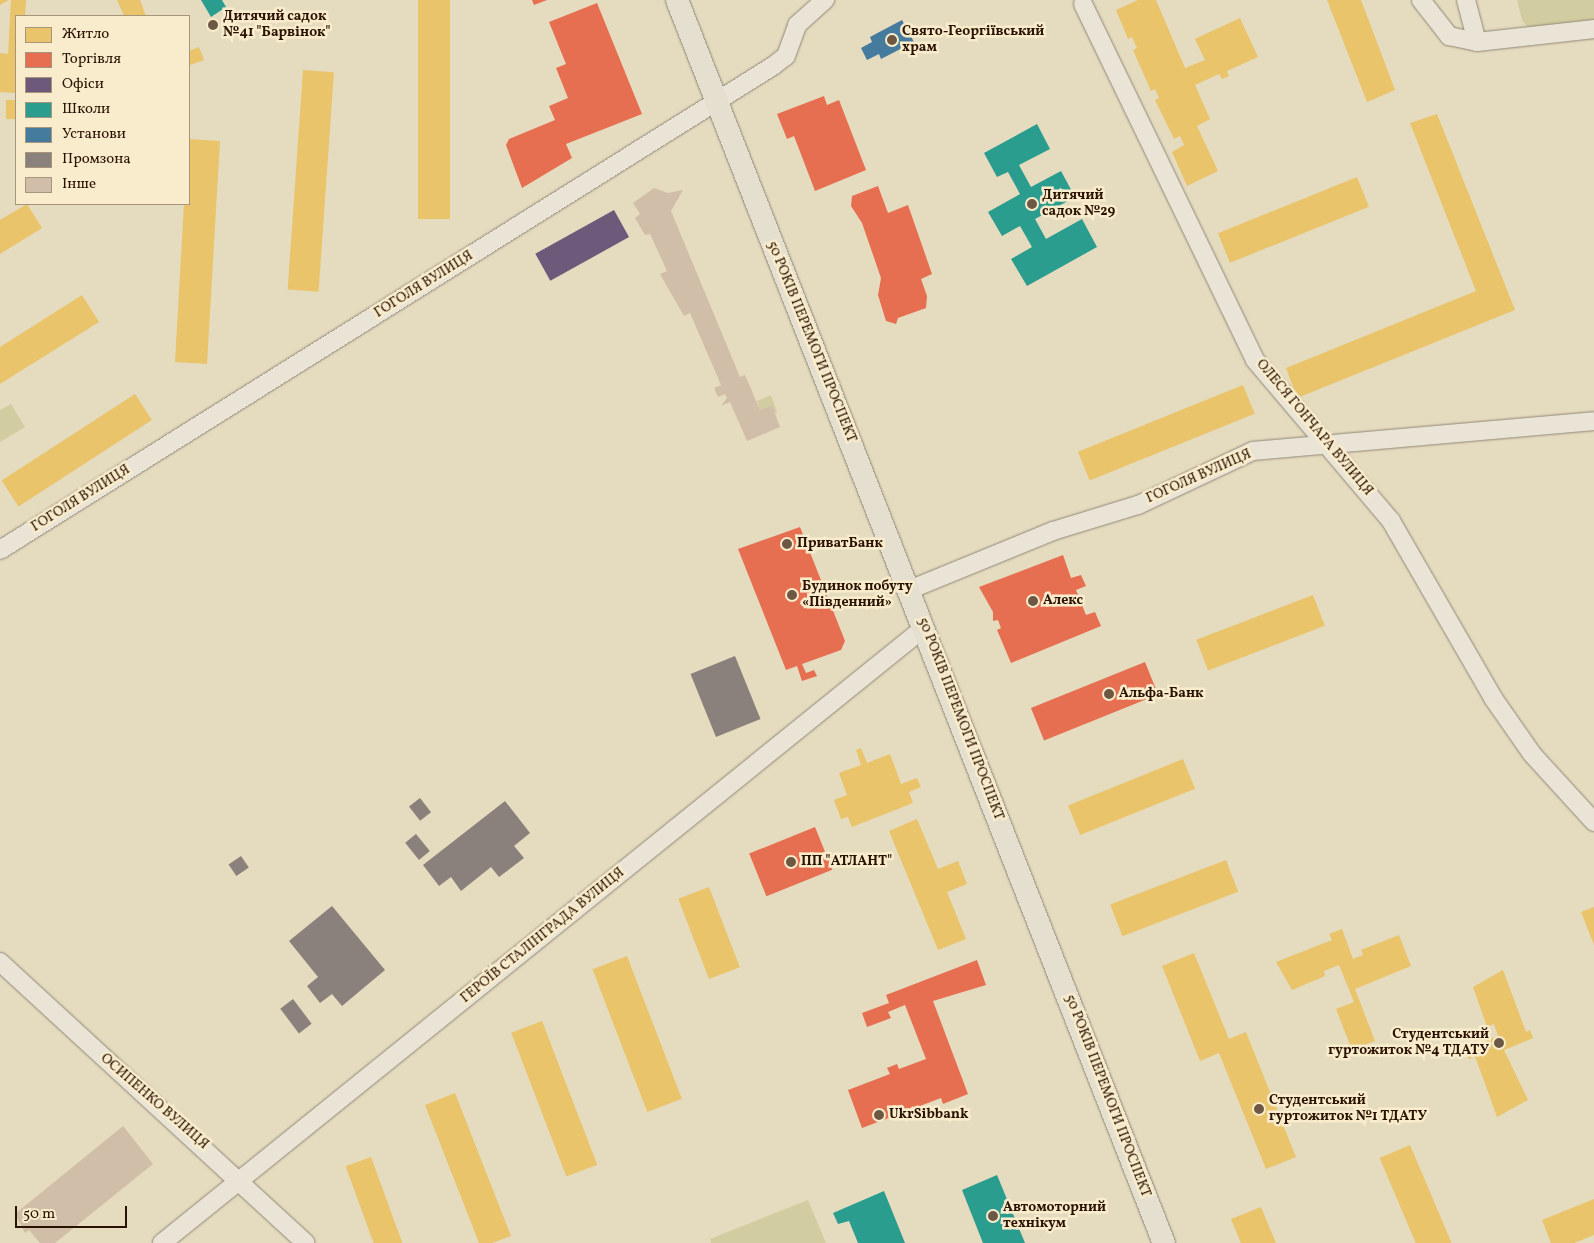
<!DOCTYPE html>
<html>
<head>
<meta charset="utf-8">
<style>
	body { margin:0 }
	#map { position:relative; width:1594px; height:1243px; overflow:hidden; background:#e5dbbf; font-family:Vollkorn,serif }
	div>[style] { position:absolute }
	.green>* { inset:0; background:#d2cda0 }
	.homes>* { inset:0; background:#e9c46a; transform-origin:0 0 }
	.shops>* { inset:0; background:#e76f51; transform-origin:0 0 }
	.offices>* { inset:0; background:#6d597a; transform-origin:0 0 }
	.schools>* { inset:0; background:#2a9d8f }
	.public>* { inset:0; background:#457b9d }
	.industry>* { inset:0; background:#8a817c; transform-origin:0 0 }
	.building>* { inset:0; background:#d1bea9 }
	.roads { filter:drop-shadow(0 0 1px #918877) drop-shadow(0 0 1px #918877) }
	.minor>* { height:18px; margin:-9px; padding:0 9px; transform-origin:9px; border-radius:9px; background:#e9e4d6 }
	.major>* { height:22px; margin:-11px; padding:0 11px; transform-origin:11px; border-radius:11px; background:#e5dfcf }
	.dots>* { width:14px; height:14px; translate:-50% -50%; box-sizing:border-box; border:2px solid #f8eccc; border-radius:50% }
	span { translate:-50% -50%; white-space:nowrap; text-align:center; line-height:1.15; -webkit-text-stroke:5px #f8eccc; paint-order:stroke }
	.poi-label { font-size:14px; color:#2b1200; font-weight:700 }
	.left { translate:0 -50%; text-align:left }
	.right { translate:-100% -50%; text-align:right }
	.street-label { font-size:14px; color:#2b1200 }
	.legend { position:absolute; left:15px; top:15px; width:175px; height:190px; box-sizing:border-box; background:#f8eccc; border:1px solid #a6957a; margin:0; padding:6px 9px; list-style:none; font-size:15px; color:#2b1200 }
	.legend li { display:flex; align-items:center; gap:10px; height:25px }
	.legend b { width:25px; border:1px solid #a6957a }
	.scale { position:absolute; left:15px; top:1206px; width:112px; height:22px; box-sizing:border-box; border:2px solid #2b1200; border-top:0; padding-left:6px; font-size:15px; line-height:18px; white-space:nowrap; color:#2b1200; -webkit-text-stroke:4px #f8eccc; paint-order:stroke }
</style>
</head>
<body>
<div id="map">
	<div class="green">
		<i style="clip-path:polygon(1517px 0,1594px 0,1594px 29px,1537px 39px,1522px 20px)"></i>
		<i style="clip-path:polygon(771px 395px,777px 412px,775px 413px,771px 405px,760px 410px,757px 401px)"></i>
		<i style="clip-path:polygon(11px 404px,25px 427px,0 442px,0 410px)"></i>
		<i style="clip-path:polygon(808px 1200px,826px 1243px,711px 1243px,710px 1239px)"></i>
	</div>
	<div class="homes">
		<i style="clip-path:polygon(0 0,9px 0,0 5px)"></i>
		<i style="clip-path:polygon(11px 0,26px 0,25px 16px,16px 16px,16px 93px,0 92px,0 53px,8px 54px)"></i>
		<i style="clip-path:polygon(117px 0,140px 0,146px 16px,124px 16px)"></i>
		<i style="left:418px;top:0;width:32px;height:219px"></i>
		<i style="clip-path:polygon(1138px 0,1156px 0,1185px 68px,1205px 60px,1195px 39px,1240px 18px,1258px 57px,1227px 71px,1229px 76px,1222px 79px,1219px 74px,1195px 85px,1210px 119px,1197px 126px,1218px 171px,1187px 186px,1172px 152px,1184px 145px,1180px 136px,1174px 139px,1155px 100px,1159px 98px,1155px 89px,1151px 91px,1133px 50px,1137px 48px,1132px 37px,1128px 39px,1116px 10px)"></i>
		<i style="clip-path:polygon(1327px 0,1361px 0,1395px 90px,1367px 102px)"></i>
		<i style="clip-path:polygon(199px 47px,204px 60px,190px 65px,189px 51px)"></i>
		<i style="left:303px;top:70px;width:31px;height:220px;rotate:4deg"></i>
		<i style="left:6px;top:100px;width:10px;height:19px"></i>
		<i style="clip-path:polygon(1437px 114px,1515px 310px,1297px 398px,1286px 368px,1476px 291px,1410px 123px)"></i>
		<i style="clip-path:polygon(189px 139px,220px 141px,207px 364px,175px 362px,184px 204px,189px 204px)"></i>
		<i style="left:1357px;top:177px;width:32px;height:150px;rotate:68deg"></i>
		<i style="clip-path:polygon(27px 204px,42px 228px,0 254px,0 220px)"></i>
		<i style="clip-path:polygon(82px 295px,99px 322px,0 384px,0 347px)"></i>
		<i style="left:1243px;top:385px;width:31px;height:178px;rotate:68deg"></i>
		<i style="left:135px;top:394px;width:31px;height:159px;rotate:57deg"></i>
		<i style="left:1313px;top:595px;width:33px;height:125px;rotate:69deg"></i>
		<i style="clip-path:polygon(861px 748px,867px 763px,890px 754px,901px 784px,917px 778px,921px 787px,909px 792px,913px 803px,852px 827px,848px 817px,841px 819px,834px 800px,847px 795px,839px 773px,861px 765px,856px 750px)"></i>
		<i style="left:1183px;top:759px;width:32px;height:124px;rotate:68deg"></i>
		<i style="clip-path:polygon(917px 819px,938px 869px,958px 861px,967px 884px,947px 892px,966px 939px,938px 950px,889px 831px)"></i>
		<i style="left:1226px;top:860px;width:34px;height:124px;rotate:69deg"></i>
		<i style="left:709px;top:887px;width:86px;height:33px;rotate:69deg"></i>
		<i style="clip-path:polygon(1594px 907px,1594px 945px,1581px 912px)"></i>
		<i style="clip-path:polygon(1342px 929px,1353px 959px,1363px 955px,1361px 950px,1399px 935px,1411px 966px,1355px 989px,1375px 1041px,1352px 1050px,1336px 1009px,1354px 1002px,1339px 965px,1324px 971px,1325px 976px,1292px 990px,1276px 962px,1332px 940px,1329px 934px)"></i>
		<i style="clip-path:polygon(1194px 953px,1229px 1039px,1246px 1032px,1296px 1157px,1266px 1169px,1219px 1053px,1200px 1061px,1162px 966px)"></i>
		<i style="left:627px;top:956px;width:153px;height:37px;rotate:69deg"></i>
		<i style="clip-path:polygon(1503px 970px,1526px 1032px,1530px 1030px,1533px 1038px,1504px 1050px,1528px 1100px,1497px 1117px,1475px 1056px,1469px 1059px,1465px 1048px,1498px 1036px,1494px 1024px,1487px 1027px,1473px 987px)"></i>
		<i style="left:542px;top:1021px;width:154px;height:33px;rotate:69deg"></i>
		<i style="clip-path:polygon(455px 1093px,511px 1236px,492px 1243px,479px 1243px,425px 1105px)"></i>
		<i style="left:1410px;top:1145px;width:106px;height:33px;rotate:67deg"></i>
		<i style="left:371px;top:1157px;width:92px;height:27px;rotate:70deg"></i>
		<i style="clip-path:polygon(1594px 1199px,1594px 1235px,1574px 1243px,1551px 1243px,1542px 1220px)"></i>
		<i style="clip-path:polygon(1261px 1207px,1276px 1243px,1241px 1243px,1231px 1219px)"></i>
	</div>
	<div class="shops">
		<i style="clip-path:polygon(532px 0,547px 0,534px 5px)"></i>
		<i style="clip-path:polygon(597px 3px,642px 114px,566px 144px,572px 158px,522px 188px,506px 145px,509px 139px,555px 120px,549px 106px,568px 98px,556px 68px,566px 64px,549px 22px)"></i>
		<i style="clip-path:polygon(824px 96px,827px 105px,839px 100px,866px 170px,815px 191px,794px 136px,787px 139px,777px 114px)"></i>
		<i style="clip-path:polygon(878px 186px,888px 213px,908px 205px,932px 274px,921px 279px,927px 296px,926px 308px,898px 318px,896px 324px,886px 321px,878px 295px,881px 278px,862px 223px,851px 206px,852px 196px)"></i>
		<i style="clip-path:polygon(800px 527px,845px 641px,841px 650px,802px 664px,806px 673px,814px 670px,817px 676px,802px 681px,797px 666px,786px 670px,738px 549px)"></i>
		<i style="clip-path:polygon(1063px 555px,1071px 578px,1081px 575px,1086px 586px,1076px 590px,1086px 615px,1095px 612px,1101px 626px,1011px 663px,997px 630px,1001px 628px,998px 620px,993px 621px,993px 612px,979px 587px)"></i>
		<i style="left:1145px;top:662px;width:35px;height:123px;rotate:68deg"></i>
		<i style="left:815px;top:827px;width:46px;height:71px;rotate:68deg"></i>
		<i style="clip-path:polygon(977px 960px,986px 985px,933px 1001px,968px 1094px,943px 1104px,941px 1098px,862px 1128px,848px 1090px,890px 1074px,887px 1068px,897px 1064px,899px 1069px,926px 1059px,905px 1005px,888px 1012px,891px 1018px,867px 1027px,862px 1013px,889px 1003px,886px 995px)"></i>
	</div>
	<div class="offices">
		<i style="left:614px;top:210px;width:31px;height:90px;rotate:61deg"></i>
	</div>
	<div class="schools">
		<i style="clip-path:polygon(201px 0,222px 0,226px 7px,211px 17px)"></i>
		<i style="clip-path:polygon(1037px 124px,1050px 149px,1019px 165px,1031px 187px,1061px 171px,1075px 197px,1035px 219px,1046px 239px,1082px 219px,1097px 247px,1027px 286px,1011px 259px,1032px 247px,1020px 226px,1002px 236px,988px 212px,1020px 194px,1008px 172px,997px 177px,984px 153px)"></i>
		<i style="clip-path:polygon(997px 1175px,1025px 1243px,983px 1243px,962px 1190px)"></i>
		<i style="clip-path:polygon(884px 1191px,905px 1243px,858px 1243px,849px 1221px,838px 1224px,833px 1213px)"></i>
	</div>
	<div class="public">
		<i style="clip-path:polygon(902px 20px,914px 42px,881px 59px,879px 54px,867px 60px,861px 48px,872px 42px,870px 37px)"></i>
	</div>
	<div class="industry">
		<i style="left:735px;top:656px;width:68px;height:48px;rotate:68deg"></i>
		<i style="left:420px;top:798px;width:18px;height:14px;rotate:52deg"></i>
		<i style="clip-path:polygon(505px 801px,530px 833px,514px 846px,524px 858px,499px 877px,491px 867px,461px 891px,451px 877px,439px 886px,423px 865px)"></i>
		<i style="left:416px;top:834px;width:22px;height:14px;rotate:51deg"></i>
		<i style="left:241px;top:856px;width:14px;height:15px;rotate:56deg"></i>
		<i style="clip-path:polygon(332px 906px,385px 970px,342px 1006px,332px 994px,320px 1003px,307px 986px,318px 977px,289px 941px)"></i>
		<i style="left:293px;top:999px;width:31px;height:16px;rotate:53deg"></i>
	</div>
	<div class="building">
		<i style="clip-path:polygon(654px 188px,668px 193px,683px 190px,671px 211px,740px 377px,745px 375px,760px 410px,772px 405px,780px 427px,747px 441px,730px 402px,721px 406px,727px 398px,725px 394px,718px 397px,714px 388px,721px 385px,690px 313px,684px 316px,660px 274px,667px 271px,650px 234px,645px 235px,635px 218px,640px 214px,633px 203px)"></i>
		<i style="clip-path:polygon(123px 1126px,153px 1164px,55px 1243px,40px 1243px,29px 1230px,25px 1233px,15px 1214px)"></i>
	</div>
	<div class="roads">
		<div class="minor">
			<i style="left:1421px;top:0;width:46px;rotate:52.1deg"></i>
			<i style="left:1449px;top:36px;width:29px;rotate:12deg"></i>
			<i style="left:1477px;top:42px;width:118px;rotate:-6.3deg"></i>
			<i style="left:1466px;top:0;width:43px;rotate:75.3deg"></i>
			<i style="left:1083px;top:4px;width:395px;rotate:64.2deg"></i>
			<i style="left:1255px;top:360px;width:211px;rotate:49.8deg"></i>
			<i style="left:1391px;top:521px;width:204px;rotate:60deg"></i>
			<i style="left:1493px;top:698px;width:68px;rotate:55.1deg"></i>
			<i style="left:1532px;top:754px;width:92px;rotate:47.6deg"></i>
			<i style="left:0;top:550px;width:912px;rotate:-32.05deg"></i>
			<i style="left:773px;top:66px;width:16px;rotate:-38deg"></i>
			<i style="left:786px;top:56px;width:33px;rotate:-70deg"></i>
			<i style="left:797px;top:25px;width:38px;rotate:-42deg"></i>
			<i style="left:909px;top:590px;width:156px;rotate:-22.3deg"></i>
			<i style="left:1053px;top:531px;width:89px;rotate:-17deg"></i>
			<i style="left:1138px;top:505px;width:127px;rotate:-25.2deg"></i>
			<i style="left:1253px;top:451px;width:342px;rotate:-5deg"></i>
			<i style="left:0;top:962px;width:415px;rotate:42.6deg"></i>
			<i style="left:162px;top:1243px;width:979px;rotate:-38.91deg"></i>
		</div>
		<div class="major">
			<i style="left:677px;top:0;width:1335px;rotate:68.61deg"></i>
		</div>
	</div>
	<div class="dots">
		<i style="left:213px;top:25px;background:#6c5843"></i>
		<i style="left:892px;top:40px;background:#6c5843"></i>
		<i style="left:1032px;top:204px;background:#6c5843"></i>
		<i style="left:787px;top:544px;background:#6c5843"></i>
		<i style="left:792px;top:595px;background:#6c5843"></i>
		<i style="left:1033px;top:601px;background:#6c5843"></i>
		<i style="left:1109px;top:694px;background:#6c5843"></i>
		<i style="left:791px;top:862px;background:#6c5843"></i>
		<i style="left:1499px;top:1043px;background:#6c5843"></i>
		<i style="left:1259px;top:1109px;background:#6c5843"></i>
		<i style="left:879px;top:1115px;background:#6c5843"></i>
		<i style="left:993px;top:1216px;background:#6c5843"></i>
	</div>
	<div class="poi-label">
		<span class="left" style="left:223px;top:25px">Дитячий садок<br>№41 "Барвінок"</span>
		<span class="left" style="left:902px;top:40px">Свято-Георгіївський<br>храм</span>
		<span class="left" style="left:1042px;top:204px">Дитячий<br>садок №29</span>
		<span class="left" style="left:797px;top:544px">ПриватБанк</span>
		<span class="left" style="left:802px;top:595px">Будинок побуту<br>«Південний»</span>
		<span class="left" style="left:1043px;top:601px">Алекс</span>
		<span class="left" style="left:1119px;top:694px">Альфа-Банк</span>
		<span class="left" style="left:801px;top:862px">ПП "АТЛАНТ"</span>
		<span class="right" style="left:1489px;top:1043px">Студентський<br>гуртожиток №4 ТДАТУ</span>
		<span class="left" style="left:1269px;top:1109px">Студентський<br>гуртожиток №1 ТДАТУ</span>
		<span class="left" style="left:889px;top:1115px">UkrSibbank</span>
		<span class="left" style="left:1003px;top:1216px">Автомоторний<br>технікум</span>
	</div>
	<div class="street-label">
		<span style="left:424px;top:285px;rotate:-32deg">ГОГОЛЯ ВУЛИЦЯ</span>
		<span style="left:811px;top:342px;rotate:68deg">50 РОКІВ ПЕРЕМОГИ ПРОСПЕКТ</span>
		<span style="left:1314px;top:428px;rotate:50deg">ОЛЕСЯ ГОНЧАРА ВУЛИЦЯ</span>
		<span style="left:1199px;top:477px;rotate:-24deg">ГОГОЛЯ ВУЛИЦЯ</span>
		<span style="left:81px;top:499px;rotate:-32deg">ГОГОЛЯ ВУЛИЦЯ</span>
		<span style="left:960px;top:719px;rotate:69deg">50 РОКІВ ПЕРЕМОГИ ПРОСПЕКТ</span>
		<span style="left:543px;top:936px;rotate:-39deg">ГЕРОЇВ СТАЛІНГРАДА ВУЛИЦЯ</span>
		<span style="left:1107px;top:1096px;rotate:69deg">50 РОКІВ ПЕРЕМОГИ ПРОСПЕКТ</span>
		<span style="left:154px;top:1102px;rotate:41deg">ОСИПЕНКО ВУЛИЦЯ</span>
	</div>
	<ul class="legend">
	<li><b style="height:14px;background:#e9c46a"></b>Житло</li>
	<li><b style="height:14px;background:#e76f51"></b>Торгівля</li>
	<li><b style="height:14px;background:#6d597a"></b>Офіси</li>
	<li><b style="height:14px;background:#2a9d8f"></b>Школи</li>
	<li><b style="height:14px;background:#457b9d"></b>Установи</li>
	<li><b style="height:14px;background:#8a817c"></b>Промзона</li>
	<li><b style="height:14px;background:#d1bea9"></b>Інше</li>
	</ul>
	<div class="scale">50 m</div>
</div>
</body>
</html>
